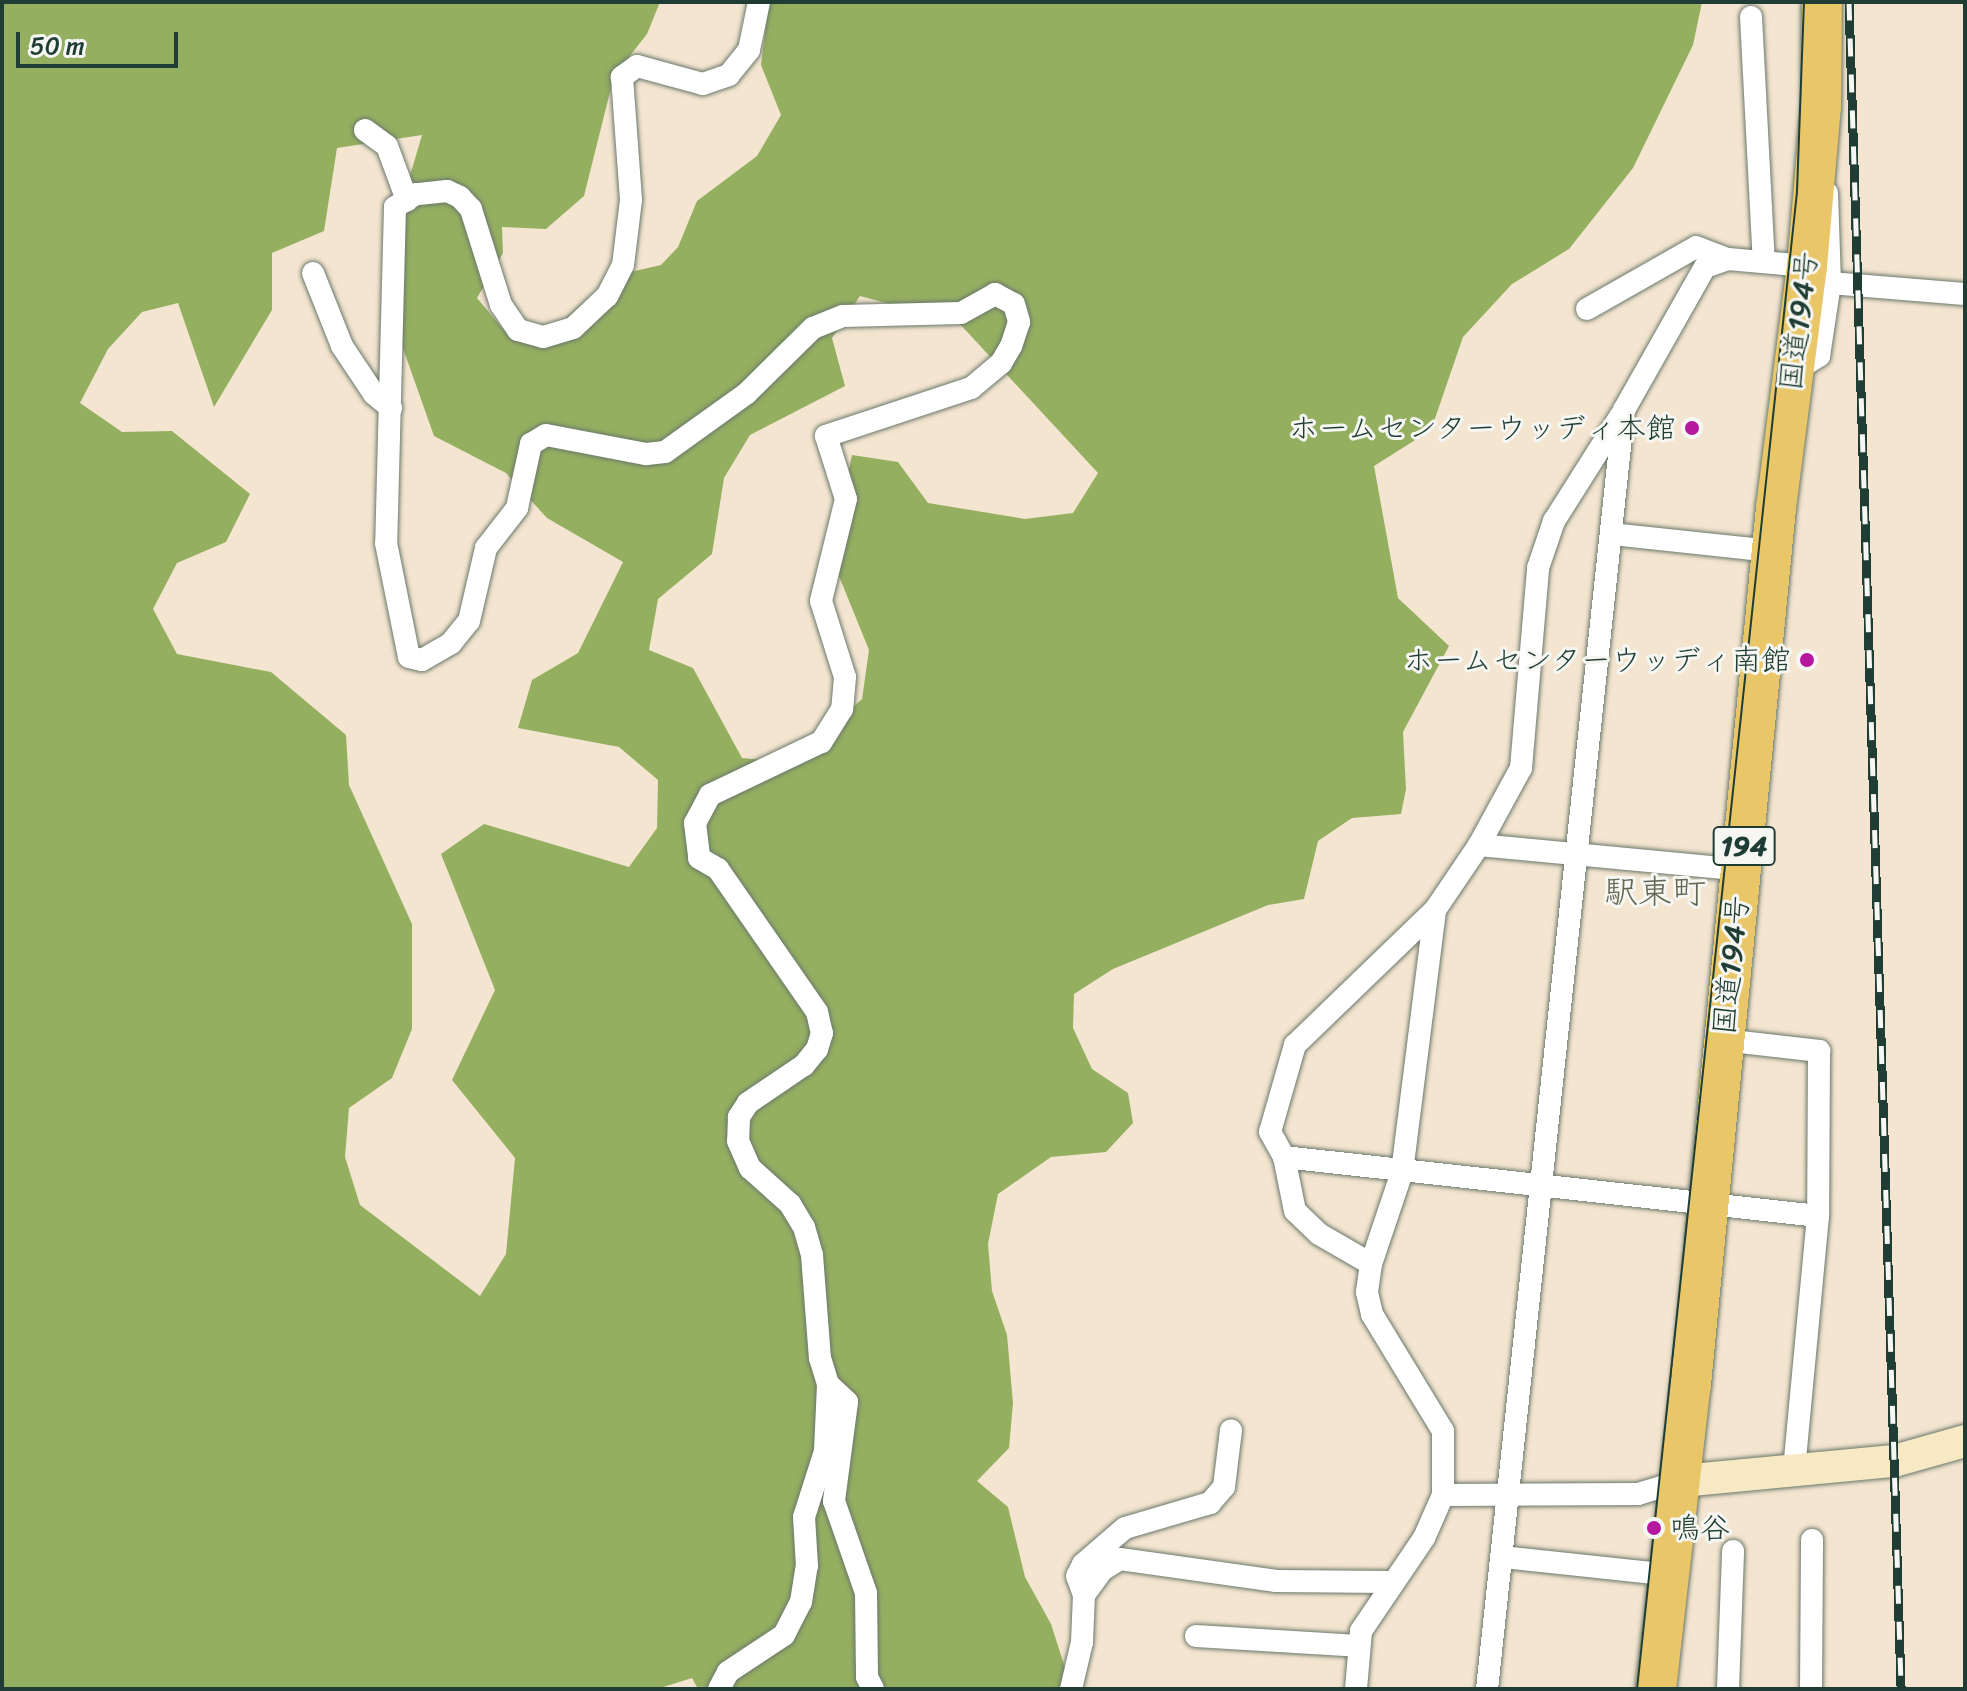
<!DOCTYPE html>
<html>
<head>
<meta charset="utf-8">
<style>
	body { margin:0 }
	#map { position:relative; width:1967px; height:1691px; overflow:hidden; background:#f4e5d0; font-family:Sriracha,"Klee One",sans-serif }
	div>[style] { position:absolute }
	.forest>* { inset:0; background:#95af61 }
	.roads { filter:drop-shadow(0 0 2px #6a786b) drop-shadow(0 0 2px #6a786b) }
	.street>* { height:22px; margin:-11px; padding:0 11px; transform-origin:11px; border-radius:11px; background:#fff }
	.secondary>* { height:32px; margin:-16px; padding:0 16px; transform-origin:16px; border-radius:16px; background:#f6e9c3 }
	.highway>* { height:40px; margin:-20px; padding:0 20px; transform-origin:20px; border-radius:20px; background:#e9c769 }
	.tram>* { height:2px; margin:-1px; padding:0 1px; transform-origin:1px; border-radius:1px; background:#1f3d34 }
	.rail>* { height:9px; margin-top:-4.5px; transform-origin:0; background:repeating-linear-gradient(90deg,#f6f6f2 0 18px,#1f3d34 0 36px); box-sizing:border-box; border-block:2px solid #1f3d34 }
	.dots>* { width:22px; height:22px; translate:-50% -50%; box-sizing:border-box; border:4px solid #f6f6f2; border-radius:50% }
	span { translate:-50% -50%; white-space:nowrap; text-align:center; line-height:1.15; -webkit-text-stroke:6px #f6f6f2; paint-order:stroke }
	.shield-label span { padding:2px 6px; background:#f6f6f2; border:2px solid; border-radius:6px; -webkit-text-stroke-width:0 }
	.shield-label { font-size:28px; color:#1f3d34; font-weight:700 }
	.street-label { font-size:30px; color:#1f3d34 }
	.poi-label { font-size:30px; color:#1f3d34 }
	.right { translate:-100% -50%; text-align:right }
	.left { translate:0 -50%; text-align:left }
	.quarter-label { font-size:34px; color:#646854 }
	.frame { position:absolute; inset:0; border:4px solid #1f3d34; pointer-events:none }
	.scale { position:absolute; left:16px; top:32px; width:162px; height:36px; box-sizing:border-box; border:4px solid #1f3d34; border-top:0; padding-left:10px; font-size:24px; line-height:28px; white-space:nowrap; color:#1f3d34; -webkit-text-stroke:6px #f6f6f2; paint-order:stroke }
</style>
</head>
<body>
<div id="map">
	<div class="forest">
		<i style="clip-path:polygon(evenodd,2px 2px,660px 2px,647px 34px,614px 76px,584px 196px,546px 229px,502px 227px,503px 253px,477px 298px,508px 335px,559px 324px,613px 276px,661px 265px,678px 247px,697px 201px,757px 156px,781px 115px,761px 65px,769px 2px,1702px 2px,1693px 45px,1633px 168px,1569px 249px,1512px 284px,1463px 337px,1431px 430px,1374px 466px,1398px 598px,1449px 646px,1403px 732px,1406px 789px,1401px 814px,1352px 818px,1318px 841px,1304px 899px,1268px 905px,1113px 969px,1074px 994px,1073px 1028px,1092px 1069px,1128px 1093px,1133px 1123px,1106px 1152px,1051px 1157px,998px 1194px,988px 1244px,992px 1291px,1007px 1335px,1013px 1403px,1009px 1448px,977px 1481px,1008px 1507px,1025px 1577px,1051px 1624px,1067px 1674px,1081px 1689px,698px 1689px,692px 1678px,657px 1689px,2px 1689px,2px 2px,422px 135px,392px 237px,388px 306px,434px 436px,506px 473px,547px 518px,623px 562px,578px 653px,532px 680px,518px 728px,619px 747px,658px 780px,657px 828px,629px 867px,484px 824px,441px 854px,495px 990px,452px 1080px,515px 1158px,506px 1254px,480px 1296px,360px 1205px,345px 1157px,349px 1108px,392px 1078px,412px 1029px,412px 924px,349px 785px,346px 735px,271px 672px,177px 654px,153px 609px,177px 563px,226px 542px,250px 494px,172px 431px,122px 432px,80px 403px,108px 349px,142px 312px,178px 303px,214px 407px,272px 310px,272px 253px,324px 231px,337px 148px,422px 135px,2px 2px,860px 296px,958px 322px,1098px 473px,1073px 513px,1025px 519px,928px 503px,898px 462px,852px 455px,830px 554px,869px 650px,862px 699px,790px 763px,742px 758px,693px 668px,649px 650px,658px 599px,712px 554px,724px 478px,750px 435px,845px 386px,832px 338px,860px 296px)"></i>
	</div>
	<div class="roads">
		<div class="street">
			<i style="left:759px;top:2px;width:49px;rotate:101.8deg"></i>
			<i style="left:749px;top:50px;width:32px;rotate:129deg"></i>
			<i style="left:729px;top:75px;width:28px;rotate:161deg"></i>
			<i style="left:703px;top:84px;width:68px;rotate:-164.7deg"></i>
			<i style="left:637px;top:66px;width:19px;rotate:144deg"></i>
			<i style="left:622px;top:77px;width:123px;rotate:85.8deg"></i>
			<i style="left:631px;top:200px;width:65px;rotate:97deg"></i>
			<i style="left:623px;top:265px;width:35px;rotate:117deg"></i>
			<i style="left:607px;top:296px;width:47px;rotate:136.7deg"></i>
			<i style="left:573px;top:328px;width:31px;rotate:163deg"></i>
			<i style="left:543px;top:337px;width:26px;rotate:-164deg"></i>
			<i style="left:518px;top:330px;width:30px;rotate:-124deg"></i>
			<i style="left:501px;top:305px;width:101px;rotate:-107.4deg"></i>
			<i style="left:471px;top:209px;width:16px;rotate:-133deg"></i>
			<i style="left:460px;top:197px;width:14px;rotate:-155deg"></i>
			<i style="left:447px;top:191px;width:31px;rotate:174deg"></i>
			<i style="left:416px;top:194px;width:25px;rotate:148deg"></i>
			<i style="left:395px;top:207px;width:336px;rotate:91.5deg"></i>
			<i style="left:386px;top:543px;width:116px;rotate:78.6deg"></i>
			<i style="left:409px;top:657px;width:13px;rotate:13deg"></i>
			<i style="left:422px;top:660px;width:34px;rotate:-30deg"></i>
			<i style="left:451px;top:643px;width:28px;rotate:-51deg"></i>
			<i style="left:469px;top:621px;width:75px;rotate:-76.9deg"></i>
			<i style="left:486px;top:548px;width:51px;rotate:-52.2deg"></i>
			<i style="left:517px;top:508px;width:66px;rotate:-77.7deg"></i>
			<i style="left:531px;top:444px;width:17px;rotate:-31deg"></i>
			<i style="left:546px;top:435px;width:102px;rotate:10.8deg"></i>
			<i style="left:646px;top:454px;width:19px;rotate:-6deg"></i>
			<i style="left:665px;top:452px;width:101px;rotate:-35.7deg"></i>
			<i style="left:747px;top:393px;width:93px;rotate:-44.6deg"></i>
			<i style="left:813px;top:328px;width:32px;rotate:-22deg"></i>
			<i style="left:843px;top:316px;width:118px;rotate:-1.5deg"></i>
			<i style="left:961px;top:313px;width:39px;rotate:-29deg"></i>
			<i style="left:995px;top:294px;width:21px;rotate:28deg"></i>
			<i style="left:1014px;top:304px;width:19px;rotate:74deg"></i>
			<i style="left:1019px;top:322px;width:25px;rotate:108deg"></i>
			<i style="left:1011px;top:346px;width:20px;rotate:120deg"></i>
			<i style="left:1001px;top:363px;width:39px;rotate:140deg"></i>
			<i style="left:971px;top:388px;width:153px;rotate:161.7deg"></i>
			<i style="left:826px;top:436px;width:66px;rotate:72.4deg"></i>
			<i style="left:846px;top:499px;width:105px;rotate:103.8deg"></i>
			<i style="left:821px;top:601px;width:80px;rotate:72.5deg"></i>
			<i style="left:845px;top:677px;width:32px;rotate:95deg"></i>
			<i style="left:842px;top:709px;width:39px;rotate:122deg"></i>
			<i style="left:821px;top:742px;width:123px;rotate:154.5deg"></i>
			<i style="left:710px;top:795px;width:32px;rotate:118deg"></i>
			<i style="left:695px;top:823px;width:35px;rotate:83deg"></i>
			<i style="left:699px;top:858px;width:22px;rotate:30deg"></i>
			<i style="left:718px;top:869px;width:174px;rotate:55.3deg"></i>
			<i style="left:817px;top:1012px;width:22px;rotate:77deg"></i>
			<i style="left:822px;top:1033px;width:17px;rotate:107deg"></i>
			<i style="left:817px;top:1049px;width:21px;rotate:129deg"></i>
			<i style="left:804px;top:1065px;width:68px;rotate:145.8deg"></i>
			<i style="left:748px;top:1103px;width:17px;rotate:123deg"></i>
			<i style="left:739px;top:1117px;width:24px;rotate:92deg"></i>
			<i style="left:738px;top:1141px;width:30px;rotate:66deg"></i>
			<i style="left:750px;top:1168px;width:54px;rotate:42deg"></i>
			<i style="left:790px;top:1204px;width:27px;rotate:59deg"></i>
			<i style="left:804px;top:1227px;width:29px;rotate:74deg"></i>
			<i style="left:812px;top:1255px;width:103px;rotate:85.6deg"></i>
			<i style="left:820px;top:1358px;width:27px;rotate:73deg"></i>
			<i style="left:828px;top:1384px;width:26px;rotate:43deg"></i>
			<i style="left:847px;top:1402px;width:100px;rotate:97.5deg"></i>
			<i style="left:834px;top:1501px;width:97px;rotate:70.8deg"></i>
			<i style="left:866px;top:1593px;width:84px;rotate:89.3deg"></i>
			<i style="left:867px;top:1677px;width:13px;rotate:63deg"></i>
			<i style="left:1751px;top:17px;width:245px;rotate:87deg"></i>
			<i style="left:365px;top:130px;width:27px;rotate:36deg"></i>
			<i style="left:387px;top:146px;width:58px;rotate:69.7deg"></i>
			<i style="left:1827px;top:193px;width:90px;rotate:88.1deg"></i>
			<i style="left:1830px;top:283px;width:135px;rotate:4.7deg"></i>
			<i style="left:313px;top:273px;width:79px;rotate:68.3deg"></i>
			<i style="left:342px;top:346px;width:58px;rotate:56.3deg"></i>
			<i style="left:374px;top:394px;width:22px;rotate:39deg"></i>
			<i style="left:1587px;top:309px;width:125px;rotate:-29.6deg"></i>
			<i style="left:1696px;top:247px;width:34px;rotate:21deg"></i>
			<i style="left:1793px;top:372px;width:31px;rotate:-32deg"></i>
			<i style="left:1819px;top:356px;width:74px;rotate:-81.4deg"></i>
			<i style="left:1612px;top:534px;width:161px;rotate:6.1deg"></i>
			<i style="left:1479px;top:845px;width:88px;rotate:-61.4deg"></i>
			<i style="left:1521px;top:768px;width:201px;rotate:-85.1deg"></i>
			<i style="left:1538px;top:568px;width:50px;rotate:-71.2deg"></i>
			<i style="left:1554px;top:521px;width:125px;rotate:-57.7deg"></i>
			<i style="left:1723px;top:1040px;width:97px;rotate:6.5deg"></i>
			<i style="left:1819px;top:1051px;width:165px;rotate:90.3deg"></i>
			<i style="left:1818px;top:1216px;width:253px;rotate:95.4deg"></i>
			<i style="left:1284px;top:1157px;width:537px;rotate:6.3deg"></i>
			<i style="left:1371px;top:1264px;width:97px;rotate:-71.4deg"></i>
			<i style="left:1402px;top:1172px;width:264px;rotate:-82.8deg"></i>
			<i style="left:1443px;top:1495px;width:195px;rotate:-0.3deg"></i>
			<i style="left:1638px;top:1494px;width:45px;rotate:-16.8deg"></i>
			<i style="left:1503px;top:1557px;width:169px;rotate:6.1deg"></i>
			<i style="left:1084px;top:1595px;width:20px;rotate:-110deg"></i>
			<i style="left:1077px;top:1576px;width:13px;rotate:-63deg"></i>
			<i style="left:1083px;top:1564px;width:55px;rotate:-40.6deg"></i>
			<i style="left:1125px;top:1528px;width:89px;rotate:-16.4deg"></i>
			<i style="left:1210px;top:1503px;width:21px;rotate:-49deg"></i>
			<i style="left:1224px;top:1487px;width:57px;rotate:-83deg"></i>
			<i style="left:1196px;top:1636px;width:162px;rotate:3.5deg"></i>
			<i style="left:719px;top:1689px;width:19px;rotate:-62deg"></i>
			<i style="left:728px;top:1672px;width:67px;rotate:-33.5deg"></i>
			<i style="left:784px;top:1635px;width:37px;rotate:-63deg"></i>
			<i style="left:801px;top:1602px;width:36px;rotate:-81deg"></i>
			<i style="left:807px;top:1566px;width:49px;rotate:-93.5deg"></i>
			<i style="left:804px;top:1517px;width:69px;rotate:-72.3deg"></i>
			<i style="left:825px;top:1451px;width:67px;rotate:-87.4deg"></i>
			<i style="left:1071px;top:1689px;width:48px;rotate:-76.8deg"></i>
			<i style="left:1082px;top:1642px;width:47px;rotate:-87.6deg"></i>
			<i style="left:1084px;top:1595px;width:31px;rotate:-54deg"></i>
			<i style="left:1102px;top:1570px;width:21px;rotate:-31deg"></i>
			<i style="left:1120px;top:1559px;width:158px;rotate:8deg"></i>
			<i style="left:1276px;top:1581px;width:114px;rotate:0.5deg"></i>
			<i style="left:1356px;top:1689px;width:58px;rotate:-85.1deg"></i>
			<i style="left:1361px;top:1631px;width:112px;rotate:-55.9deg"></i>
			<i style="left:1424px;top:1538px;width:47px;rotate:-66.2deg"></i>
			<i style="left:1443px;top:1495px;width:64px;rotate:-90deg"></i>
			<i style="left:1443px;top:1431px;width:137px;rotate:-121.3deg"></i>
			<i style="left:1372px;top:1314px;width:23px;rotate:-103deg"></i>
			<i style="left:1367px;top:1292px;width:28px;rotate:-82deg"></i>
			<i style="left:1371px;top:1264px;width:60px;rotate:-150deg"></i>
			<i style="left:1319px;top:1234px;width:33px;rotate:-136deg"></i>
			<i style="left:1295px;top:1211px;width:55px;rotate:-101.5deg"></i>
			<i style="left:1284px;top:1157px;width:29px;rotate:-119deg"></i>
			<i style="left:1270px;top:1132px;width:91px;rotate:-74deg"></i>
			<i style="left:1295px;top:1045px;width:194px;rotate:-44deg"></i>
			<i style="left:1435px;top:910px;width:78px;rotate:-55.9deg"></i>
			<i style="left:1479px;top:845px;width:264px;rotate:5.4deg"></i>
			<i style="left:1487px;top:1689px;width:1286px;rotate:-83.89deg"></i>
			<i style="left:1624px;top:410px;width:164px;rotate:-60.5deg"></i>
			<i style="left:1705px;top:267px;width:24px;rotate:-19deg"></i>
			<i style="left:1728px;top:259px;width:79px;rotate:5.1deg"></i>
			<i style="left:1728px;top:1689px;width:138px;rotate:-87.9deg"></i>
			<i style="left:1811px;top:1689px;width:149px;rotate:-89.6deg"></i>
		</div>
		<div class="secondary">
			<i style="left:1681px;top:1481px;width:214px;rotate:-5.4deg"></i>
			<i style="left:1894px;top:1461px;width:74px;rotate:-15.7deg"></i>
		</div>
		<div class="highway">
			<i style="left:1656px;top:1689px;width:307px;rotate:-83.5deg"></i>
			<i style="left:1691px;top:1384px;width:880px;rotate:-84.46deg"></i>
			<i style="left:1776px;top:508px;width:244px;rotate:-82.7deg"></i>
			<i style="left:1807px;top:266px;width:160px;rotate:-85deg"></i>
			<i style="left:1821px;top:107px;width:105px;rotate:-89.5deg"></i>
		</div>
	</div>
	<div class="tram">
		<i style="left:1637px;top:1689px;width:1506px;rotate:-83.9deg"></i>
		<i style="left:1797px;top:192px;width:190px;rotate:-87.9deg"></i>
	</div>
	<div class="rail">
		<i style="left:1849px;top:2px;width:1688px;rotate:88.23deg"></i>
	</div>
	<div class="dots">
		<i style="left:1692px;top:428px;background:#b5179e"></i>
		<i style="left:1807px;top:660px;background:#b5179e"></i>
		<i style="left:1654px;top:1528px;background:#b5179e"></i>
	</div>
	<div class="shield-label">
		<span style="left:1744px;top:846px">194</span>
	</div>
	<div class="street-label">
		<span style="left:1799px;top:321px;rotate:-83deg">国道194号</span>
		<span style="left:1731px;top:965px;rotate:-84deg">国道194号</span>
	</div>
	<div class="poi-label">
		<span class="right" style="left:1676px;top:428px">ホームセンターウッディ本館</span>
		<span class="right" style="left:1791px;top:660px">ホームセンターウッディ南館</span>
		<span class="left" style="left:1670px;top:1528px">鳴谷</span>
	</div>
	<div class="quarter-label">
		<span style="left:1655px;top:893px">駅東町</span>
	</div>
	<div class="frame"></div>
	<div class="scale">50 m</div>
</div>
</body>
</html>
